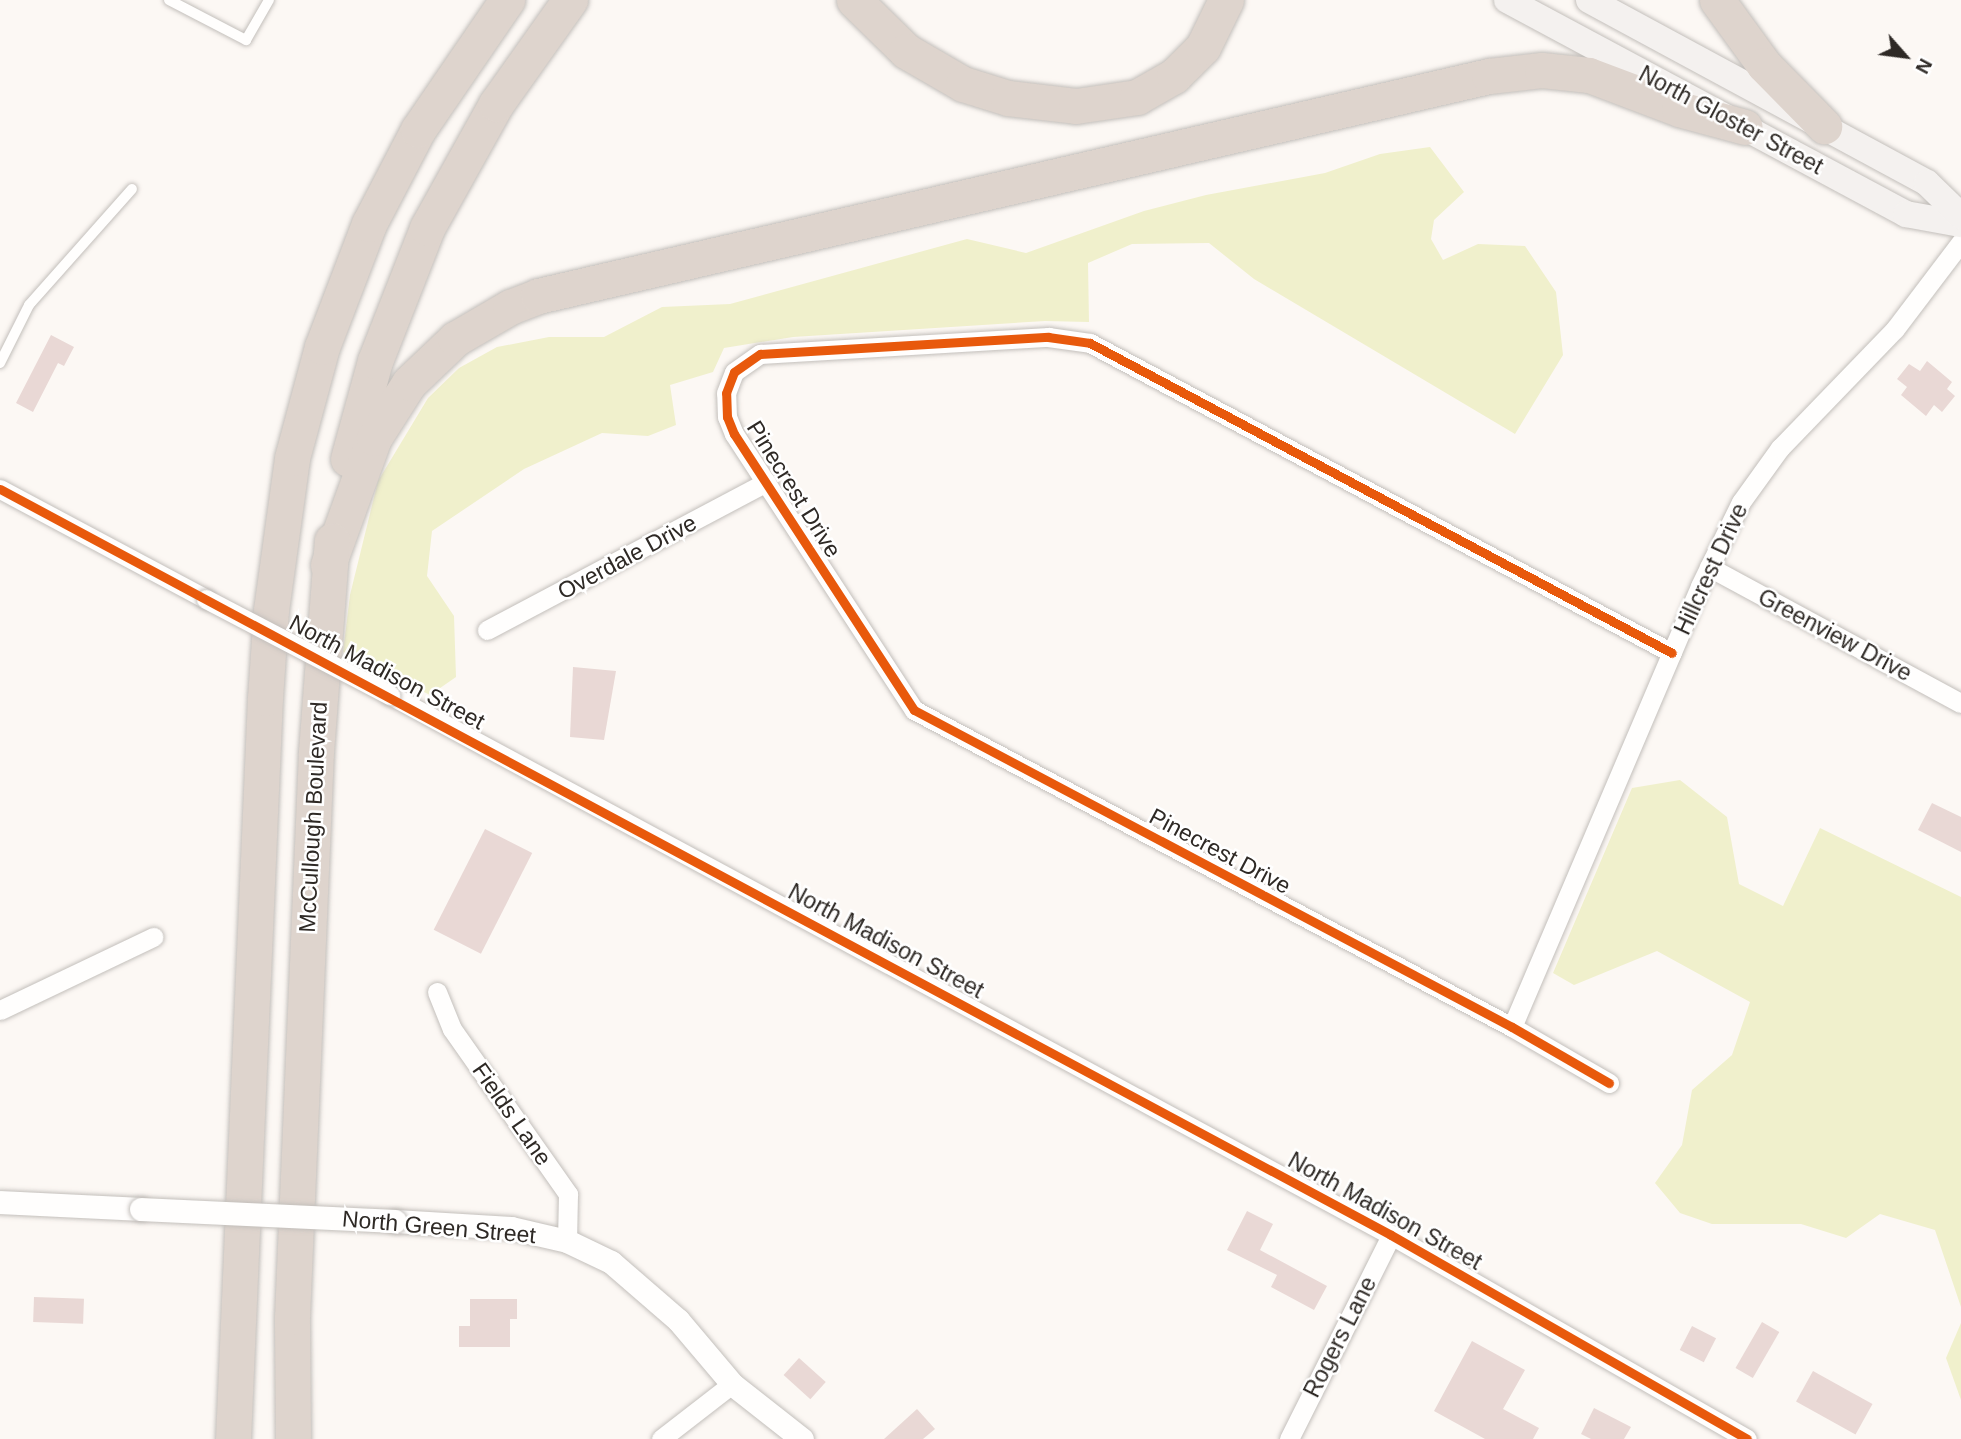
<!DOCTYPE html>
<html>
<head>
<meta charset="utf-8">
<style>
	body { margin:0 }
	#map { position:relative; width:1961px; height:1439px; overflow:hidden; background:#fcf8f4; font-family:Helvetica,sans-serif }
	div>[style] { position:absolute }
	.green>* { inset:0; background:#f0f0cc }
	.building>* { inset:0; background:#e9d8d5; transform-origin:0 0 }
	.roads { filter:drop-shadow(0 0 2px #c3bfbb) drop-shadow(0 0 2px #c3bfbb) }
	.service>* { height:10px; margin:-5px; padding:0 5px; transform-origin:5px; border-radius:5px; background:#fffefd }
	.minor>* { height:19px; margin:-9.5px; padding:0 9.5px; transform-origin:9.5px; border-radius:9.5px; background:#fffefd }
	.tertiary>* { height:23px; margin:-11.5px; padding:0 11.5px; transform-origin:11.5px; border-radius:11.5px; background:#fffefd }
	.secondary>* { height:26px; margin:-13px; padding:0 13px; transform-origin:13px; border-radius:13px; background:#f4f1ef }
	.motorway>* { height:35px; margin:-17.5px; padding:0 17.5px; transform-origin:17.5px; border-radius:17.5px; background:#ded4cd }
	.bridges { filter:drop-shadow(0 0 2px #c3bfbb) drop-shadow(0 0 2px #c3bfbb) }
	.minor-bridge>* { height:19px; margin:-9.5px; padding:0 9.5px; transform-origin:9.5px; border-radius:9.5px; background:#fffefd }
	.tertiary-bridge>* { height:23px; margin:-11.5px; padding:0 11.5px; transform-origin:11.5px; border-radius:11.5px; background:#fffefd }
	.cycleway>* { height:9px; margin:-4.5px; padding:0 4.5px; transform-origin:4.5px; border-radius:4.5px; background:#e8590c }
	span { translate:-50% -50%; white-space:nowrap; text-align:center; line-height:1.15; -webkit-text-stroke:5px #fff; paint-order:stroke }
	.street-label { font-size:23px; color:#2e2925 }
	.north { position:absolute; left:1870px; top:21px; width:70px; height:70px; -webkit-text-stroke:5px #fff; paint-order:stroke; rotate:118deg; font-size:19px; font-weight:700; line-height:28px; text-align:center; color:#2e2925 }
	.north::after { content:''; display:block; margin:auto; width:24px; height:32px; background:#2e2925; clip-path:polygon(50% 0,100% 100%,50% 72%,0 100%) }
</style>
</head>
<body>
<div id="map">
	<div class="green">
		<i style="clip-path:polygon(1430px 147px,1464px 192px,1434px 220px,1431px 239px,1443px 260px,1478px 244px,1525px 246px,1556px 292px,1563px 355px,1515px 434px,1254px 279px,1209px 243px,1132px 244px,1088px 263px,1089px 322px,1045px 321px,793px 337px,724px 348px,713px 372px,670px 385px,676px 425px,648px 436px,602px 433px,524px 469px,432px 531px,427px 576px,454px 616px,456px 677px,430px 695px,343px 652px,350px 595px,378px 481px,428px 398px,459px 368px,497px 347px,549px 337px,604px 337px,662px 307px,730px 304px,967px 239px,1026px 253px,1144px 211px,1206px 195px,1325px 173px,1380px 154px)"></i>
		<i style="clip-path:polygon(1680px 780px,1727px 817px,1739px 884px,1783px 906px,1820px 828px,1961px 897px,1961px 1307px,1935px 1230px,1880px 1214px,1846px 1238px,1801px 1224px,1712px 1224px,1680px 1213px,1655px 1183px,1682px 1145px,1692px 1090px,1732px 1055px,1750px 1002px,1657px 951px,1574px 985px,1553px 973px,1632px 788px)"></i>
		<i style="clip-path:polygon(1961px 1323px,1961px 1400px,1946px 1358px)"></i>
	</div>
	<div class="building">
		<i style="clip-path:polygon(51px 335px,74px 347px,64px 366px,58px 363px,33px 412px,16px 403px)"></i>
		<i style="clip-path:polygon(1927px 361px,1952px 382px,1947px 389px,1955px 396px,1942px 412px,1934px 405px,1926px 416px,1901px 395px,1907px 387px,1897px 379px,1909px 364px,1920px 371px)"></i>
		<i style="clip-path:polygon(573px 667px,616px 671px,604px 740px,570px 737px)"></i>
		<i style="clip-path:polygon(1932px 803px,1961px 817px,1961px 852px,1918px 830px)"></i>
		<i style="left:485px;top:829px;width:53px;height:113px;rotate:27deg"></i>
		<i style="clip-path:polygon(1247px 1211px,1273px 1224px,1260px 1250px,1327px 1286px,1314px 1310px,1271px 1287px,1277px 1275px,1227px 1250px)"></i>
		<i style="left:34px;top:1297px;width:50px;height:25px;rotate:2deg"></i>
		<i style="clip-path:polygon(470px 1299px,517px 1299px,517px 1319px,510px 1319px,510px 1347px,459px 1347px,459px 1326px,470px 1326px)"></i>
		<i style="left:1762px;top:1322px;width:20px;height:53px;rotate:30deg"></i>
		<i style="left:1692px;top:1326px;width:27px;height:27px;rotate:27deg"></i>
		<i style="clip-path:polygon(1472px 1341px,1525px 1370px,1503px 1409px,1539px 1428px,1533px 1439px,1485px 1439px,1434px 1411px)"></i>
		<i style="left:799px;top:1358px;width:36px;height:23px;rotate:42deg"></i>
		<i style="left:1813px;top:1371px;width:68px;height:35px;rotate:29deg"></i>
		<i style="clip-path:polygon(1594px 1408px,1631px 1427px,1624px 1439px,1591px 1439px,1581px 1434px)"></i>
		<i style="clip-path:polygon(917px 1409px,935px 1429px,923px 1439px,884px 1439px)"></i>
	</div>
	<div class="roads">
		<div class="service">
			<i style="left:169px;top:0;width:87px;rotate:27.5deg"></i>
			<i style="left:246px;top:40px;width:46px;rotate:-60.1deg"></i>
			<i style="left:0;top:363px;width:65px;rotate:-63.4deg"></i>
			<i style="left:29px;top:305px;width:155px;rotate:-48.4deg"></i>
		</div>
		<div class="minor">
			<i style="left:0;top:489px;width:234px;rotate:28.1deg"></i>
			<i style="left:1709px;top:567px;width:286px;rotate:28.4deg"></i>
			<i style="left:487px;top:630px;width:316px;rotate:-27.9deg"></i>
			<i style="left:390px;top:695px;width:1137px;rotate:28.35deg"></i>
			<i style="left:1391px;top:1235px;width:410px;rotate:29.8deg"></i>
			<i style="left:437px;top:992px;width:40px;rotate:68deg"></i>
			<i style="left:452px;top:1029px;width:202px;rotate:54.9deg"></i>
			<i style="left:568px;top:1194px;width:47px;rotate:91.2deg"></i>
			<i style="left:0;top:1010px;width:170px;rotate:-25.5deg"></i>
			<i style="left:1512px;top:1027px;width:479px;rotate:-66.9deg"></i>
			<i style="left:1700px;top:586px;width:93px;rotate:-64deg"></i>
			<i style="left:1741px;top:502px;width:67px;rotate:-54.2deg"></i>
			<i style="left:1780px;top:448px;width:165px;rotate:-46deg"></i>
			<i style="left:1895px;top:329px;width:109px;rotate:-52.8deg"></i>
			<i style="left:1609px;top:1083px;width:112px;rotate:-150deg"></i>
			<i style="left:1512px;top:1027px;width:677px;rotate:-152.07deg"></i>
			<i style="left:914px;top:710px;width:330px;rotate:-123.1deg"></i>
			<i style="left:734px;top:434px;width:18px;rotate:-112deg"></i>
			<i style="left:727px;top:417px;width:24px;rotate:-92deg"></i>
			<i style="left:726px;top:393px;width:22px;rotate:-69deg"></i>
			<i style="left:734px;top:372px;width:32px;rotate:-35deg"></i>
			<i style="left:760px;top:354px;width:289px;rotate:-3.4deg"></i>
			<i style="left:1048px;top:337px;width:42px;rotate:8.1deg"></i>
			<i style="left:1090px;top:343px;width:659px;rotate:28.04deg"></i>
			<i style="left:661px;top:1439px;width:90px;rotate:-37.8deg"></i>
			<i style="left:1289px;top:1439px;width:228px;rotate:-63.4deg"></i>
		</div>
		<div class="tertiary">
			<i style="left:0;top:1202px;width:141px;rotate:2.8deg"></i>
			<i style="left:395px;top:1221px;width:116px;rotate:3.5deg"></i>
			<i style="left:511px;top:1228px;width:57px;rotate:13.1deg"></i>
			<i style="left:567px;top:1241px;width:49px;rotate:25.5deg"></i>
			<i style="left:611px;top:1262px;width:89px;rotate:40.9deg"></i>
			<i style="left:678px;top:1320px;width:84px;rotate:49.8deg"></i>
			<i style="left:732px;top:1384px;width:89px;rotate:38.2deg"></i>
		</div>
		<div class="secondary">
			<i style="left:1507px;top:0;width:453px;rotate:28.2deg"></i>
			<i style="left:1906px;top:214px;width:56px;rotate:10.3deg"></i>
			<i style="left:1589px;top:0;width:384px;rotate:28.4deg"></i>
			<i style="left:1927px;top:183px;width:47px;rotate:44.1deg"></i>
		</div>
		<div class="motorway">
			<i style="left:854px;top:0;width:73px;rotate:44.4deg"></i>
			<i style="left:906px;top:51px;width:66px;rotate:30.1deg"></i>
			<i style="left:963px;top:84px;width:47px;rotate:17.3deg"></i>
			<i style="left:1008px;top:98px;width:68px;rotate:6.7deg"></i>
			<i style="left:1076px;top:106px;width:62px;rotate:-8.4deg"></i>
			<i style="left:1137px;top:97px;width:43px;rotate:-29.6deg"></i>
			<i style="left:1174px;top:76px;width:41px;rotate:-45deg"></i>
			<i style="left:1203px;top:47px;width:52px;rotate:-63.9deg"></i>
			<i style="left:1717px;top:0;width:80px;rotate:54.1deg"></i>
			<i style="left:1764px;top:65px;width:86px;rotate:45.5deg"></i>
			<i style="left:348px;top:459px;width:102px;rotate:-74.6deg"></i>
			<i style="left:375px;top:361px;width:143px;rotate:-68.6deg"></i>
			<i style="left:427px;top:228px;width:142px;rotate:-60.9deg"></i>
			<i style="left:496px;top:104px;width:128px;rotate:-54.6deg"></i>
			<i style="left:328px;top:565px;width:135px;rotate:-70.1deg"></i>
			<i style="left:374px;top:438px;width:65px;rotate:-57.5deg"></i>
			<i style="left:409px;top:383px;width:64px;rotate:-43.7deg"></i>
			<i style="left:455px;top:339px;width:64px;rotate:-30.2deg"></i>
			<i style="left:510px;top:307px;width:30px;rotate:-21deg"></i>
			<i style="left:538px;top:296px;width:976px;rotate:-13.03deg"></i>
			<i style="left:1489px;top:76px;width:53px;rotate:-6.5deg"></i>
			<i style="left:1542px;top:70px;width:47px;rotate:6.1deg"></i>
			<i style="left:1589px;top:75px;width:96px;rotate:20.7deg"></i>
			<i style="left:1679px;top:109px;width:68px;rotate:15.3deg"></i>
			<i style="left:233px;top:1439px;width:742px;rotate:-87.53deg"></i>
			<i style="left:265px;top:698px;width:88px;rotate:-86.1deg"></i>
			<i style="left:271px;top:610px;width:153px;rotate:-82.1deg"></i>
			<i style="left:292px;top:458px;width:115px;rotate:-74.9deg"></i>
			<i style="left:322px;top:347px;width:132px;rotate:-69.1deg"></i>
			<i style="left:369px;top:224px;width:106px;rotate:-62.5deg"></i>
			<i style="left:418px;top:130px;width:158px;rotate:-55.6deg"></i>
			<i style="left:293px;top:1439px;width:122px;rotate:-90.5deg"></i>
			<i style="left:292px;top:1317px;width:566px;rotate:-87.57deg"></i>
			<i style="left:316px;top:752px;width:212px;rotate:-85.7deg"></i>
		</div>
	</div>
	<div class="bridges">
		<div class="minor-bridge">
			<i style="left:206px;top:599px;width:208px;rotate:27.6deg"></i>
		</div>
		<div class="tertiary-bridge">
			<i style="left:141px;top:1209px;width:254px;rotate:2.7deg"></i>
		</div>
	</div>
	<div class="cycleway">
		<i style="left:0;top:489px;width:1578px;rotate:28.2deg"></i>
		<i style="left:1391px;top:1235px;width:410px;rotate:29.8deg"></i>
		<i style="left:1609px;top:1083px;width:112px;rotate:-150deg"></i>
		<i style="left:1512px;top:1027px;width:677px;rotate:-152.07deg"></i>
		<i style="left:914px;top:710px;width:330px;rotate:-123.1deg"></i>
		<i style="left:734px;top:434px;width:18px;rotate:-112deg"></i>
		<i style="left:727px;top:417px;width:24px;rotate:-92deg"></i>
		<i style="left:726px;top:393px;width:22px;rotate:-69deg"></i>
		<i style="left:734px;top:372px;width:32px;rotate:-35deg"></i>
		<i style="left:760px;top:354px;width:289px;rotate:-3.4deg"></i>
		<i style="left:1048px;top:337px;width:42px;rotate:8.1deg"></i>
		<i style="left:1090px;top:343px;width:659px;rotate:28.04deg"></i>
	</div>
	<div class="street-label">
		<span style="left:1731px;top:120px;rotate:28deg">North Gloster Street</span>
		<span style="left:794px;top:489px;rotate:58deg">Pinecrest Drive</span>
		<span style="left:627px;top:557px;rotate:-28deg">Overdale Drive</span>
		<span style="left:1711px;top:569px;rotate:-65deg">Hillcrest Drive</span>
		<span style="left:1835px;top:635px;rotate:28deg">Greenview Drive</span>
		<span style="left:387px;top:672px;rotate:28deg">North Madison Street</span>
		<span style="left:313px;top:817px;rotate:-87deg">McCullough Boulevard</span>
		<span style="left:1220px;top:851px;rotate:28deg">Pinecrest Drive</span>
		<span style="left:886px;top:941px;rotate:28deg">North Madison Street</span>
		<span style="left:512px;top:1114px;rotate:55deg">Fields Lane</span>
		<span style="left:1385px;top:1211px;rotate:29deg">North Madison Street</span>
		<span style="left:439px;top:1227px;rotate:5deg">North Green Street</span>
		<span style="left:1340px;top:1337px;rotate:-63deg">Rogers Lane</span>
	</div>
	<div class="north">N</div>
</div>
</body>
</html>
